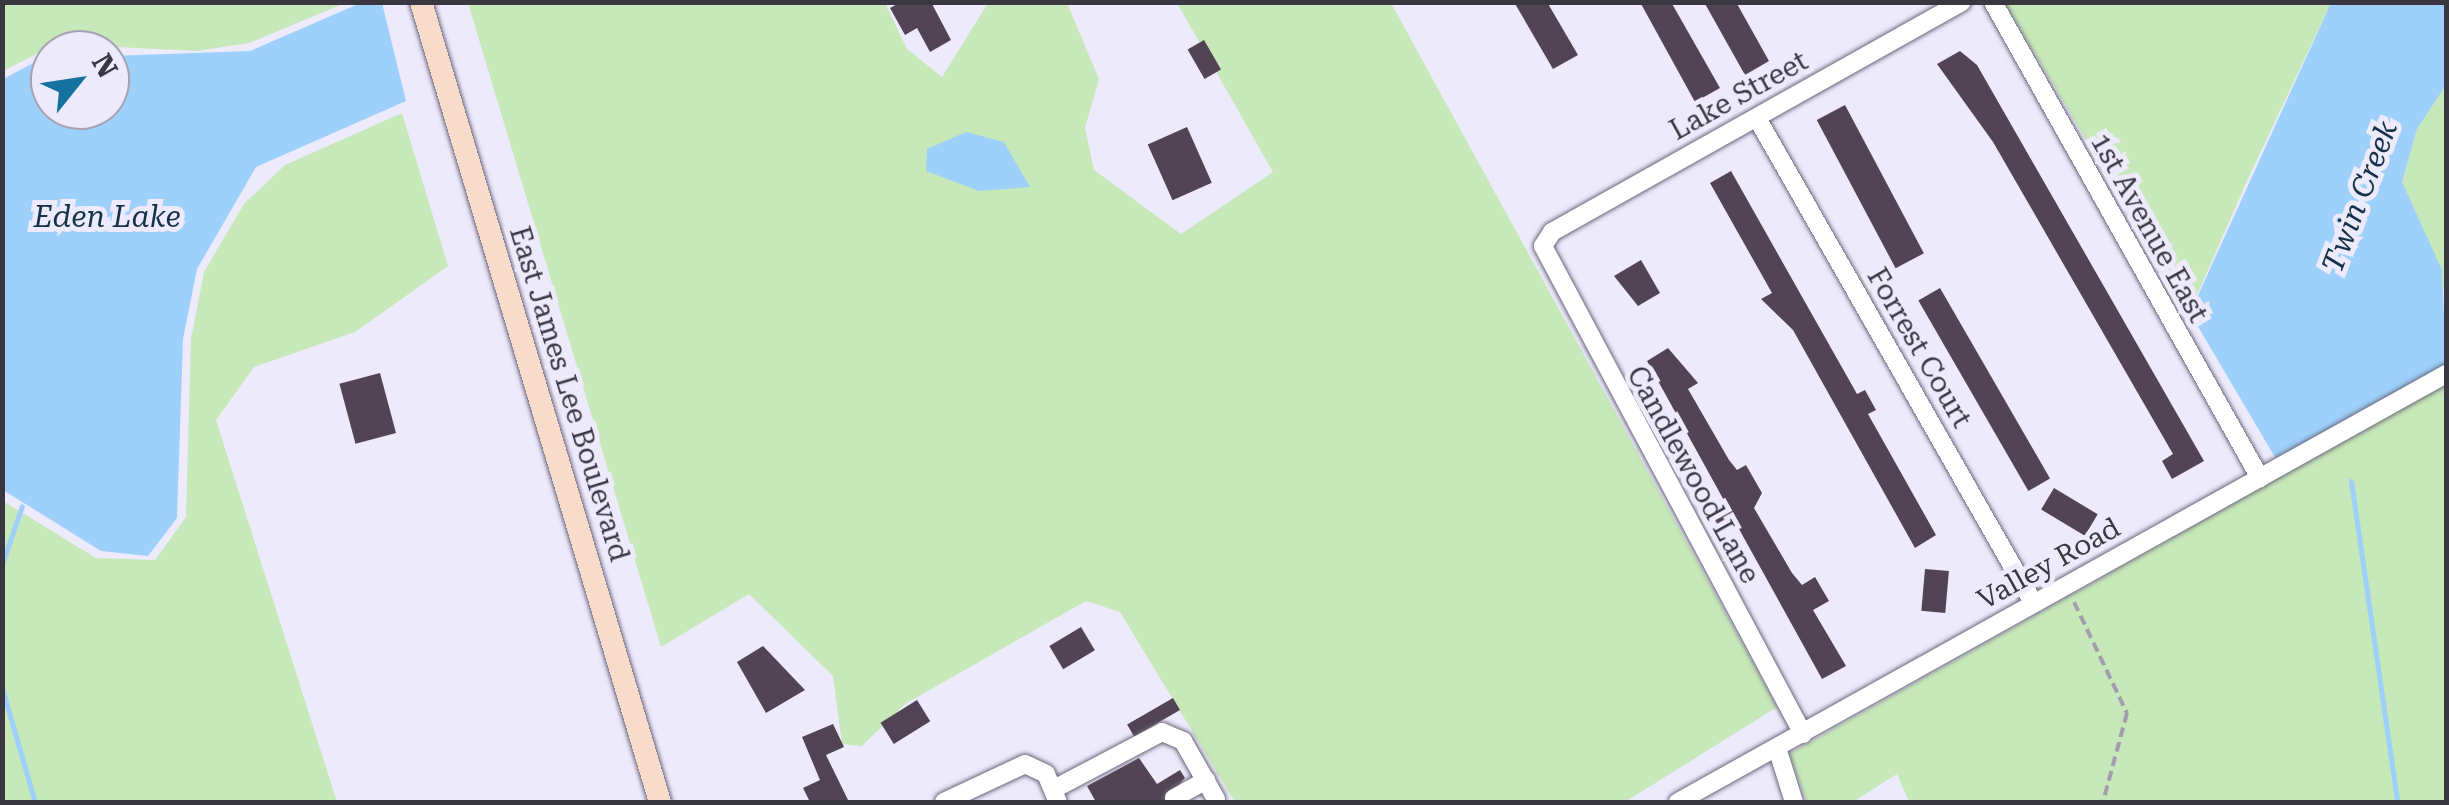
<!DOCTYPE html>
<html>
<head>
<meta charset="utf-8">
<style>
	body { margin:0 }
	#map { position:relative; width:2449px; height:805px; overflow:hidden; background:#edeafc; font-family:"Roboto Serif",serif }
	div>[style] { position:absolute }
	.green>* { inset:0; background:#c7e8b8 }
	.water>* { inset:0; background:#9dd0fb }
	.stream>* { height:5px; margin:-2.5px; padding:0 2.5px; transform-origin:2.5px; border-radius:2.5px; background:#9dd0fb }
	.building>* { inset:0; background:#524453; transform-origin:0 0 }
	.path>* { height:4px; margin-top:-2px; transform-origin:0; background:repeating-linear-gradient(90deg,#a19ead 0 10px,transparent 0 15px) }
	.roads { filter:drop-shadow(0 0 2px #6a677a) drop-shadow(0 0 2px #6a677a) }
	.minor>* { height:18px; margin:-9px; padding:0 9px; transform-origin:9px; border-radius:9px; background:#fff }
	.major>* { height:22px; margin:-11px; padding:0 11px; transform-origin:11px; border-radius:11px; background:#f8dbcb }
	span { translate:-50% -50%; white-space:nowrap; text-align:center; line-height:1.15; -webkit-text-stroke:10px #edeafc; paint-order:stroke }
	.street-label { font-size:28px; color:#393740 }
	.water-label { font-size:30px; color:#153248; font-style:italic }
	.frame { position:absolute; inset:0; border:5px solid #393740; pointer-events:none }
	.north { position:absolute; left:30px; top:30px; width:100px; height:100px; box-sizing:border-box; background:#edeafc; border:2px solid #a5a2b1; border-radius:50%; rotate:60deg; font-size:28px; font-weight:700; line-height:40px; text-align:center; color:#393740 }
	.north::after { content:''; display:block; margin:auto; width:35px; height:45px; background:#1572a0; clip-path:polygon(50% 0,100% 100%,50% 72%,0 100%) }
</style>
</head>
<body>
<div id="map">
	<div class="green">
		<i style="clip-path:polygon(2px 3px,3px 2px,345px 3px,249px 43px,197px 51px,56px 44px,3px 71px)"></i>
		<i style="clip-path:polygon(468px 3px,885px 3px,907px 49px,942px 77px,988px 3px,1067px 3px,1099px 79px,1085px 128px,1094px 170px,1181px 234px,1273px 172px,1177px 3px,1391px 3px,1777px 707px,1625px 802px,1235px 802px,1120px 612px,1086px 601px,905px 704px,862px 746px,842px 744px,833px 676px,749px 594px,661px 647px)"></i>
		<i style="clip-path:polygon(2331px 3px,2247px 181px,2189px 313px,2006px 5px)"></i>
		<i style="clip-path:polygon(2446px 85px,2444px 137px,2446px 296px,2402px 182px,2417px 129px)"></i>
		<i style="clip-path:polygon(402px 113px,448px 266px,355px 332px,254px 367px,216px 420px,337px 802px,3px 802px,3px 501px,96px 558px,155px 560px,186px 517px,191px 339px,204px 272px,244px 204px,285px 165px)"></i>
		<i style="clip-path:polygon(2446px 384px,2446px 802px,1909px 802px,1897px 774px,1853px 802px,1807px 802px,1789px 754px)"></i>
	</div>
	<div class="water">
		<i style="clip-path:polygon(363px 2px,382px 3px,406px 101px,256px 167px,197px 269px,183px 339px,177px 518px,148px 556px,101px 551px,3px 490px,5px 78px,50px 54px,50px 110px,110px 110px,110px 56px,250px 51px)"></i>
		<i style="clip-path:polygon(2331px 3px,2446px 3px,2446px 85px,2417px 129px,2402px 182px,2442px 270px,2446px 364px,2276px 459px,2190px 313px)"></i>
		<i style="clip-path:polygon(966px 132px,1004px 142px,1030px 187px,979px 191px,926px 171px,927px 149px)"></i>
	</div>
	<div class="stream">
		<i style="left:2351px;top:481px;width:324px;rotate:81.8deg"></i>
		<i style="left:2px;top:564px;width:61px;rotate:-71deg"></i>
		<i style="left:2px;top:688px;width:119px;rotate:73.9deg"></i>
	</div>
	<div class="building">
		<i style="clip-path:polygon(901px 2px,931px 2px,951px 40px,930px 52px,917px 28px,905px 35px,890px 8px)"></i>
		<i style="clip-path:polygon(1514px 2px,1547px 2px,1578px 55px,1553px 69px)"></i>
		<i style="clip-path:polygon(1640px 2px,1671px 2px,1720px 88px,1695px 102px)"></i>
		<i style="clip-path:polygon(1704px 2px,1736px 2px,1769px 61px,1745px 75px)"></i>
		<i style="left:1204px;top:40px;width:34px;height:19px;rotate:60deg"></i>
		<i style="clip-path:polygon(1960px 51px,1977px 65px,2204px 461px,2172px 479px,2162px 461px,2173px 454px,1993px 142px,1937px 64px)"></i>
		<i style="left:1845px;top:105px;width:168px;height:32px;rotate:62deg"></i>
		<i style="left:1187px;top:127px;width:61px;height:43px;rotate:66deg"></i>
		<i style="clip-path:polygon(1731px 171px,1857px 394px,1865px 390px,1876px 410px,1868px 414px,1936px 535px,1915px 548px,1793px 330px,1761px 299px,1772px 293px,1710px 183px)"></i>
		<i style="clip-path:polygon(1641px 260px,1660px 293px,1638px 306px,1614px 276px)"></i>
		<i style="left:1940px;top:288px;width:220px;height:25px;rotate:60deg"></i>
		<i style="clip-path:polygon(1668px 348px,1698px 383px,1688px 389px,1729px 460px,1737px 470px,1746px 465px,1762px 493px,1754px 508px,1792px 573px,1802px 585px,1815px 577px,1829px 601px,1813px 610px,1846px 666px,1822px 679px,1734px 520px,1717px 527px,1709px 513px,1726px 504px,1647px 361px)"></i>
		<i style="left:380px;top:373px;width:62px;height:42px;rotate:75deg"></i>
		<i style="left:2054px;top:488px;width:51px;height:25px;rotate:31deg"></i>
		<i style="left:1925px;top:569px;width:24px;height:42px;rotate:5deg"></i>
		<i style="left:1081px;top:627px;width:27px;height:37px;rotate:59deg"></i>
		<i style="clip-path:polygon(763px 646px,805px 690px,766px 713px,737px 662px)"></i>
		<i style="left:1173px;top:698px;width:14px;height:53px;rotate:60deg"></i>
		<i style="left:917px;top:700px;width:25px;height:43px;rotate:58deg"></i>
		<i style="clip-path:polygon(833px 724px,844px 747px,826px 755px,849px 802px,810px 802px,803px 788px,820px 780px,802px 737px)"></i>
		<i style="clip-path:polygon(1139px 758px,1157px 784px,1180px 770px,1185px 778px,1163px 802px,1096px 802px,1087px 786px)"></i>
	</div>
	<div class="path">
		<i style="left:2074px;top:602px;width:123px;rotate:64.5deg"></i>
		<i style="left:2127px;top:713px;width:92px;rotate:105.1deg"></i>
	</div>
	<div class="roads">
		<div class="minor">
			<i style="left:1993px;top:2px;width:546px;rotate:60.71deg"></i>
			<i style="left:1757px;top:118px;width:559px;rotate:60.32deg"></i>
			<i style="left:1803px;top:734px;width:553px;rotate:-118.05deg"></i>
			<i style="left:1543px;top:246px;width:17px;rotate:-57deg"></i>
			<i style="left:1552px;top:232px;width:470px;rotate:-29.3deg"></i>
			<i style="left:1777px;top:748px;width:57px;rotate:72.5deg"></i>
			<i style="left:1054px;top:789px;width:122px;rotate:-27.8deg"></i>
			<i style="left:1162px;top:732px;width:23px;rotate:23deg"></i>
			<i style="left:1183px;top:741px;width:67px;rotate:60.4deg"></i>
			<i style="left:1174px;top:798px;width:37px;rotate:-29deg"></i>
			<i style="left:944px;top:802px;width:89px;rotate:-25.1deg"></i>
			<i style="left:1025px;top:764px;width:23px;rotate:25deg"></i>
			<i style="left:1046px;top:774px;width:30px;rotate:67deg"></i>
			<i style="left:1678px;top:802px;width:879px;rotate:-29.13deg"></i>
		</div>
		<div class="major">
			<i style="left:421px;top:2px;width:835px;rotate:73.37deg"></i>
		</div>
	</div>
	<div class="street-label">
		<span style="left:1739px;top:96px;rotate:-29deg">Lake Street</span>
		<span style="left:2149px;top:228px;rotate:61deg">1st Avenue East</span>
		<span style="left:1919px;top:348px;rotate:60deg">Forrest Court</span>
		<span style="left:569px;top:394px;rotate:73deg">East James Lee Boulevard</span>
		<span style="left:1693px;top:475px;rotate:61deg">Candlewood Lane</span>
		<span style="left:2049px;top:564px;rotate:-29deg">Valley Road</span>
	</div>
	<div class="water-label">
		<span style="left:2360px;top:197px;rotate:-69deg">Twin Creek</span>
		<span style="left:107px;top:217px">Eden Lake</span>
	</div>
	<div class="frame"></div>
	<div class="north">N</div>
</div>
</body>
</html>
